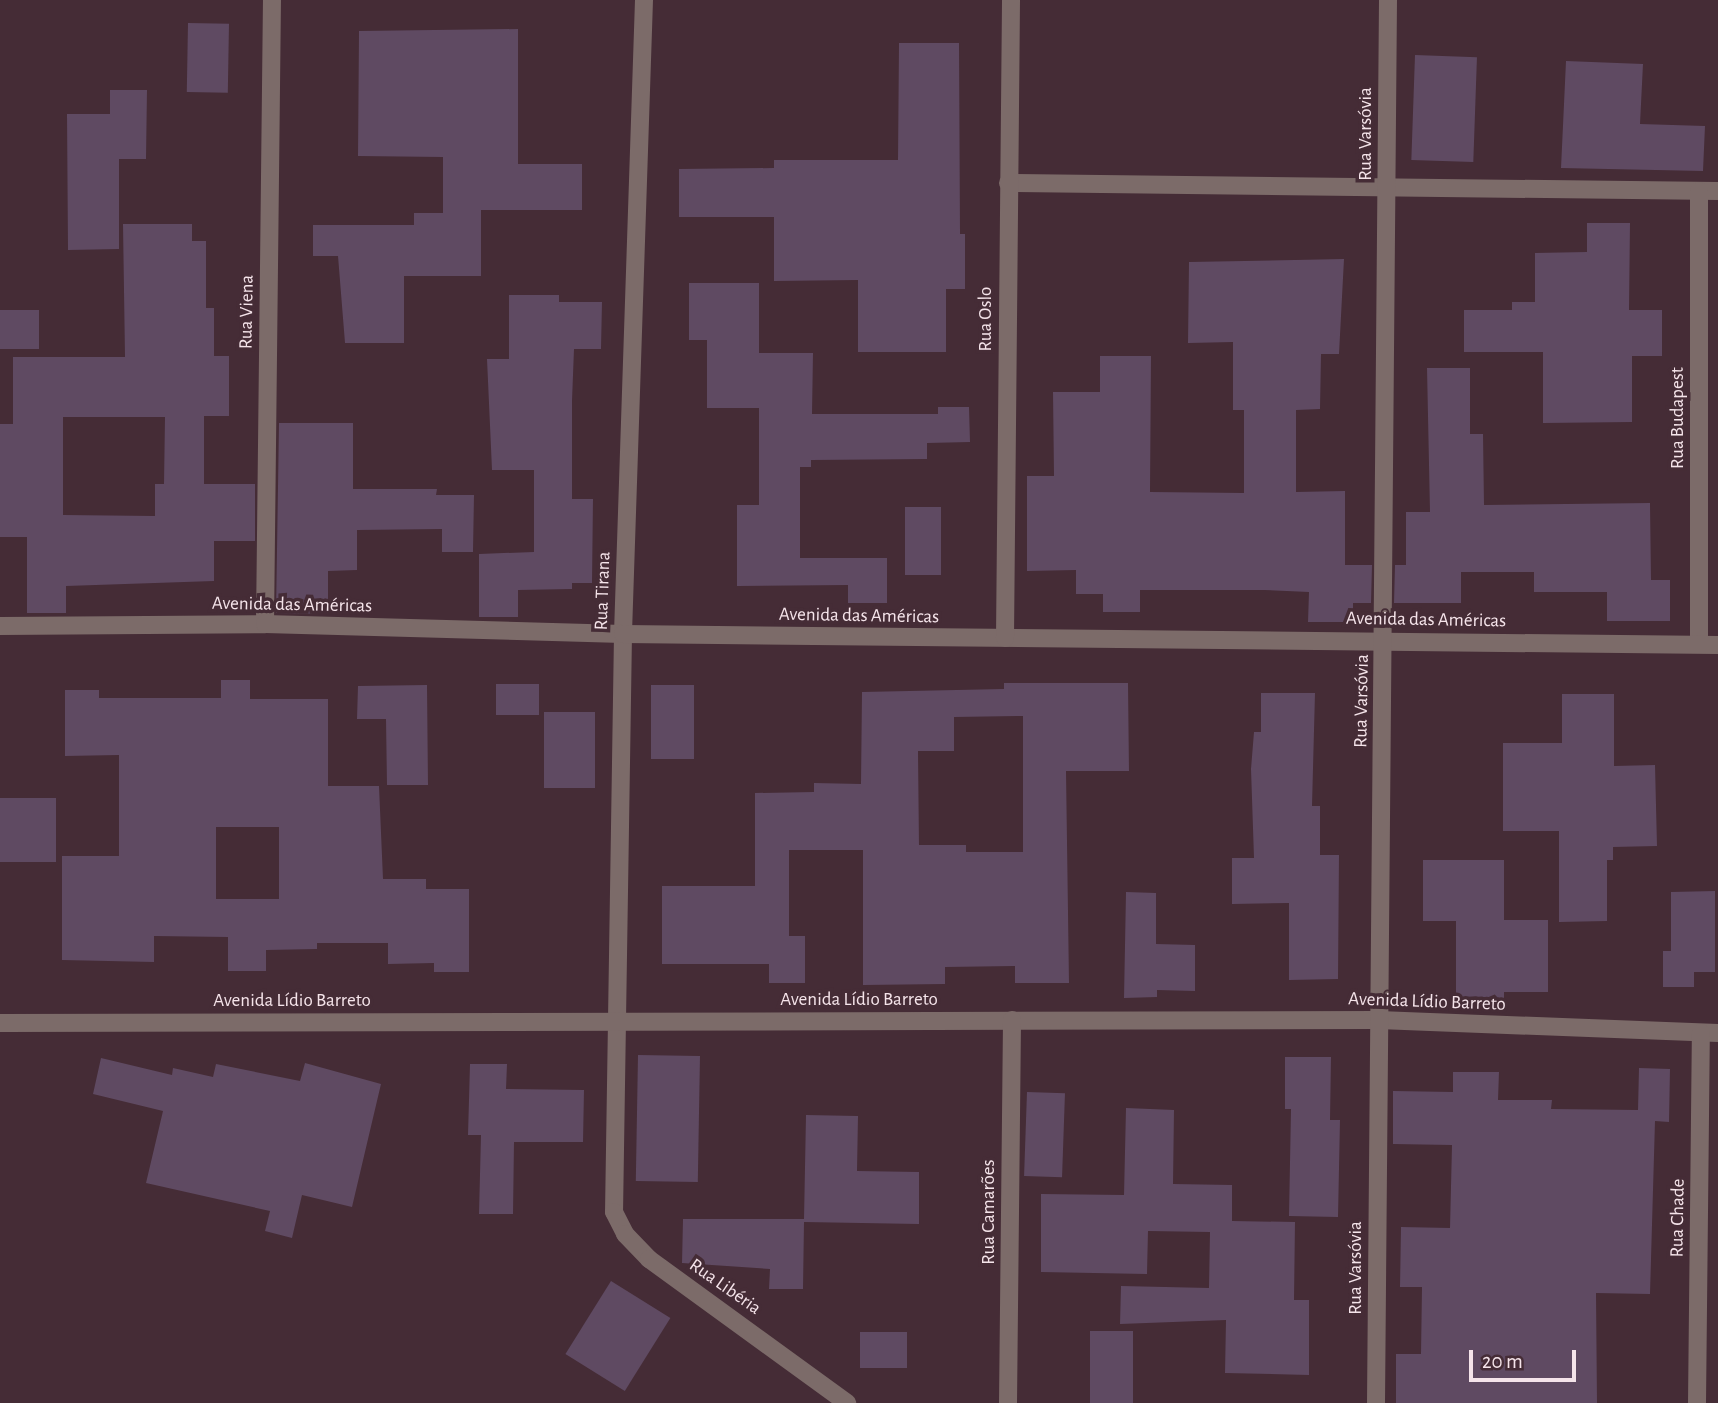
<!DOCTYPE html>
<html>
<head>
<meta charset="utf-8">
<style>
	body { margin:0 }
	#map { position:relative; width:1718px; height:1403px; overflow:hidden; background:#452c36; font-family:"Alegreya Sans",sans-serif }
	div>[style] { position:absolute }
	.building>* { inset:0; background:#5f4a62; transform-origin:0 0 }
	.street>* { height:18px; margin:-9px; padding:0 9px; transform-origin:9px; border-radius:9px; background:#7c6b69 }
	span { translate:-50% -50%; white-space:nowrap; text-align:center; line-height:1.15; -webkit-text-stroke:7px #452c36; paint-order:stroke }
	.street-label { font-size:19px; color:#f5e4ea }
	.scale { position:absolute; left:1469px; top:1350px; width:107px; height:32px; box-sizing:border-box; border:4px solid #f5e4ea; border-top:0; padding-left:9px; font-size:21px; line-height:24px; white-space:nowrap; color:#f5e4ea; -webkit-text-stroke:5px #452c36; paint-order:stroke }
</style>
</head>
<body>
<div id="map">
	<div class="building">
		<i style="left:188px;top:23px;width:41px;height:69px;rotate:1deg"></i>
		<i style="clip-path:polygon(518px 29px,518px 164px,582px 164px,582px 210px,481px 210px,481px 276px,404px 276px,404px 343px,345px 343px,338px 256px,313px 256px,313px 225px,414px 225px,414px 213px,443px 213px,443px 157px,358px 156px,359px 31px)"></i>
		<i style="clip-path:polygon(899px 43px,959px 43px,960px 234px,965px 234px,965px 289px,946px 289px,946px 352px,858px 352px,858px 280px,774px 281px,774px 217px,679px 217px,679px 169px,774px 168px,774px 160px,898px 160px)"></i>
		<i style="left:1415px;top:55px;width:62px;height:105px;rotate:2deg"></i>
		<i style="clip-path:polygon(1566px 61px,1643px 64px,1640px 124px,1705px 126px,1703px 171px,1561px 168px)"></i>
		<i style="clip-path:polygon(110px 90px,147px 90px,146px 159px,119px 159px,119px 249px,68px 250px,67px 114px,110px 114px)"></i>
		<i style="clip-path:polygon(1587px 223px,1630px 223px,1629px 310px,1662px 310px,1662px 356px,1632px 356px,1632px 422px,1543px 423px,1543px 352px,1464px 352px,1464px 310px,1512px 310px,1512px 302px,1535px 302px,1535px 253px,1587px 252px)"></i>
		<i style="clip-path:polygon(evenodd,123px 224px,192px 224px,192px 241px,206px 241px,206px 308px,214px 308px,214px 356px,229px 356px,229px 416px,204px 416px,204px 484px,255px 484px,255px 541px,214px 541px,214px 581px,66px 586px,66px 613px,27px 613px,27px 537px,0 537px,0 424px,13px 424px,13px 357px,125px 357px,123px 224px,63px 417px,165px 417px,164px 484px,155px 484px,155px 516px,63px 515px,63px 417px)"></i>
		<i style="clip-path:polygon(1344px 259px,1339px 354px,1321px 354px,1320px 409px,1296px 410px,1296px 492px,1345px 491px,1345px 565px,1372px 565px,1371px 603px,1353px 603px,1353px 622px,1308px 622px,1309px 592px,1264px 590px,1140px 590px,1140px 612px,1103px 612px,1103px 594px,1076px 594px,1076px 570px,1027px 571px,1027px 476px,1054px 476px,1053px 392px,1100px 392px,1100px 356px,1151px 356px,1150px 492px,1244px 493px,1244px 410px,1233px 410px,1233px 342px,1188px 343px,1189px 262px)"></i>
		<i style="clip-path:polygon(689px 283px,759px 283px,759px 353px,813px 353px,812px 414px,938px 414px,938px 407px,969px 407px,970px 442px,927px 443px,927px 459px,811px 460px,811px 467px,800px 467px,800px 558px,887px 558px,887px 603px,848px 603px,848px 585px,737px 586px,737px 505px,759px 505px,759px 408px,707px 408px,707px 340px,689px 340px)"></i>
		<i style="clip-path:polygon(509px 295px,559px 295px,559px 302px,602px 302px,601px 349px,574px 349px,572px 401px,572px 499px,593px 499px,592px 583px,572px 583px,572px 589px,518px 590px,518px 617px,479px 617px,479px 554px,534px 552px,534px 470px,492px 470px,487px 359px,509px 359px)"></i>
		<i style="left:0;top:310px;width:39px;height:39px"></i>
		<i style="clip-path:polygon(1427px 368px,1470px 368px,1470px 434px,1483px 434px,1484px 505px,1650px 503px,1651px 580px,1670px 580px,1670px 621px,1607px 621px,1607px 592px,1534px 592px,1534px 572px,1461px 572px,1461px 603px,1394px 603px,1395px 565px,1406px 565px,1406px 512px,1430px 512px)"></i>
		<i style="clip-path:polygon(279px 423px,353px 423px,353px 489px,437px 489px,436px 495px,474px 495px,473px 552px,442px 552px,442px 529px,357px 530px,357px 570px,328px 571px,328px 614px,276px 613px)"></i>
		<i style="left:941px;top:507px;width:68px;height:36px;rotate:90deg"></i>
		<i style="clip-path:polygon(evenodd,221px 680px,250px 680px,250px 699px,328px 699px,328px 786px,379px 786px,383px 879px,426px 879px,426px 889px,469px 889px,469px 972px,434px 972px,434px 963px,388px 964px,388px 943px,317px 943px,317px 949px,266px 950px,266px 971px,228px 971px,228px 937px,154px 936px,154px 962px,62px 960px,62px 856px,119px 856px,119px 755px,65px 756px,65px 690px,99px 690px,99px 698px,221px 698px,221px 680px,216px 827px,279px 827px,279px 899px,216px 899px,216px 827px)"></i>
		<i style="clip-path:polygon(evenodd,1004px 683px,1128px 683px,1129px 771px,1066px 771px,1069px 983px,1015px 983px,1015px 966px,945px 967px,945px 984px,863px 985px,863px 850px,789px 850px,789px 936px,805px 936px,805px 983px,769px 983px,769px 964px,662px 964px,662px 886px,755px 886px,755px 793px,814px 792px,814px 783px,861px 784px,862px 692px,1004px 689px,1004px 683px,1023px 716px,1023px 852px,966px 852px,966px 845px,919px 845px,918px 751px,954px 751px,954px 717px,1023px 716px)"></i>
		<i style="left:496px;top:684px;width:43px;height:31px"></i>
		<i style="clip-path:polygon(427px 685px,428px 785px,387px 785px,386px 719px,357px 719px,358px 686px)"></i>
		<i style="left:651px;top:685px;width:43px;height:74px"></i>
		<i style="clip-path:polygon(1261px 693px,1315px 693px,1312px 806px,1320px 806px,1320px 855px,1339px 855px,1338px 979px,1289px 980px,1289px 903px,1232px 904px,1232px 858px,1254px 858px,1251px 769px,1254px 732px,1261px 732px)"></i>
		<i style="clip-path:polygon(1562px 694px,1614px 694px,1614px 766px,1655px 765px,1657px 846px,1613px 847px,1613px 860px,1607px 860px,1607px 921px,1559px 922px,1559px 831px,1503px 831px,1503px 743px,1562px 743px)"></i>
		<i style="left:544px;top:712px;width:51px;height:76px"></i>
		<i style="left:0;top:798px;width:56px;height:64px"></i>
		<i style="clip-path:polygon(1423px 860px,1504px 860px,1504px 920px,1548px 920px,1548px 992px,1504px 992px,1504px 1000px,1456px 1000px,1456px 921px,1423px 921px)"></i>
		<i style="clip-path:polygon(1715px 891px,1715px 972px,1694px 972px,1694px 987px,1663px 987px,1663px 951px,1671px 951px,1671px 892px)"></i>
		<i style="clip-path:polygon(1126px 892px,1156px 893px,1156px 944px,1195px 945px,1195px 991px,1157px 990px,1157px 997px,1124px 998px)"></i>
		<i style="left:638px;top:1055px;width:62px;height:126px;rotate:1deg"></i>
		<i style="clip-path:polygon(1285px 1057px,1331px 1057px,1330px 1120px,1340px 1120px,1338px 1217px,1289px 1216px,1291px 1109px,1285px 1109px)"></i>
		<i style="clip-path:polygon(101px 1058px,172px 1075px,173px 1068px,213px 1077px,216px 1064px,300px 1081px,305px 1063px,381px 1084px,352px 1207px,302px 1195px,292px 1238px,265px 1231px,270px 1211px,146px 1183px,163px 1111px,93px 1094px)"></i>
		<i style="clip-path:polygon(470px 1064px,507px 1064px,506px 1089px,584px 1090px,583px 1142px,514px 1142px,513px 1214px,479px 1214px,481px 1135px,468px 1135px)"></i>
		<i style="clip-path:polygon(1639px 1068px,1670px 1069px,1669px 1122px,1655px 1121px,1650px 1294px,1596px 1293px,1597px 1403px,1396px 1403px,1396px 1354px,1421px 1354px,1422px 1287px,1400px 1287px,1401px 1227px,1450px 1228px,1452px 1145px,1393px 1144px,1393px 1091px,1453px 1092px,1453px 1072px,1499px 1072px,1498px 1100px,1552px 1100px,1551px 1109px,1638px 1110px)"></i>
		<i style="left:1027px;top:1092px;width:38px;height:84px;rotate:2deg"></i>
		<i style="clip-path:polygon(1126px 1108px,1174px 1110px,1173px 1184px,1232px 1185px,1232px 1221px,1295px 1222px,1294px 1300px,1309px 1300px,1309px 1375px,1225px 1373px,1226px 1320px,1120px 1324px,1121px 1286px,1209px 1288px,1210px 1232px,1148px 1231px,1147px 1274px,1041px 1272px,1041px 1194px,1124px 1195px)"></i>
		<i style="clip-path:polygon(806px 1115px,858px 1116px,857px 1171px,919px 1172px,919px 1224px,804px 1222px,803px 1289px,769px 1289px,770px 1269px,682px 1263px,683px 1219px,804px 1219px)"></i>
		<i style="left:611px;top:1281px;width:70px;height:86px;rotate:32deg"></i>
		<i style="left:1090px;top:1331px;width:43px;height:72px"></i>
		<i style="left:860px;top:1332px;width:47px;height:36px"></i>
	</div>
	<div class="street">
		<i style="left:644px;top:0;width:634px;rotate:91.9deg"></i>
		<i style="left:623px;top:634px;width:578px;rotate:90.89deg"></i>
		<i style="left:614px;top:1212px;width:25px;rotate:63deg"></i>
		<i style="left:625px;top:1234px;width:35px;rotate:46deg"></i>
		<i style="left:649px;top:1259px;width:245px;rotate:36deg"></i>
		<i style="left:1008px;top:183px;width:710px;rotate:0.65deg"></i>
		<i style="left:1699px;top:191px;width:453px;rotate:90deg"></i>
		<i style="left:265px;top:624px;width:624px;rotate:-89.36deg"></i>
		<i style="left:0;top:626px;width:265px;rotate:-0.4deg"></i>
		<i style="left:265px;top:624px;width:358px;rotate:1.6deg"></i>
		<i style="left:623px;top:634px;width:1095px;rotate:0.58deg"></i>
		<i style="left:1005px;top:638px;width:638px;rotate:-89.46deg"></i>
		<i style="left:0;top:1023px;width:1379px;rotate:-0.12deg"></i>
		<i style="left:1379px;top:1020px;width:339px;rotate:2.2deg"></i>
		<i style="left:1008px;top:1403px;width:383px;rotate:-89.4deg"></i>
		<i style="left:1376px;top:1403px;width:1403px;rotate:-89.51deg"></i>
		<i style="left:1697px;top:1403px;width:370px;rotate:-89.4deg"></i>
	</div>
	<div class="street-label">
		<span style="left:1366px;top:134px;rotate:-90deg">Rua Varsóvia</span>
		<span style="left:247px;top:312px;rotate:-89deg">Rua Viena</span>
		<span style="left:986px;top:319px;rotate:-90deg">Rua Oslo</span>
		<span style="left:1678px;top:418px;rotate:-90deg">Rua Budapest</span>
		<span style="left:603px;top:591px;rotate:-88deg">Rua Tirana</span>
		<span style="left:292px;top:605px;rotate:1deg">Avenida das Américas</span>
		<span style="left:859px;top:616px;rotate:1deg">Avenida das Américas</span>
		<span style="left:1426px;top:620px;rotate:1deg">Avenida das Américas</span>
		<span style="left:1362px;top:701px;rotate:-89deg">Rua Varsóvia</span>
		<span style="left:859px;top:1000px">Avenida Lídio Barreto</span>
		<span style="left:292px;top:1001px">Avenida Lídio Barreto</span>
		<span style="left:1427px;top:1002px;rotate:2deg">Avenida Lídio Barreto</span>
		<span style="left:989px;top:1212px;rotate:-90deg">Rua Camarões</span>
		<span style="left:1678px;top:1218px;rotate:-89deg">Rua Chade</span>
		<span style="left:1356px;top:1268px;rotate:-90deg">Rua Varsóvia</span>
		<span style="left:725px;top:1287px;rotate:35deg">Rua Libéria</span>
	</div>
	<div class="scale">20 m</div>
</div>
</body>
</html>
